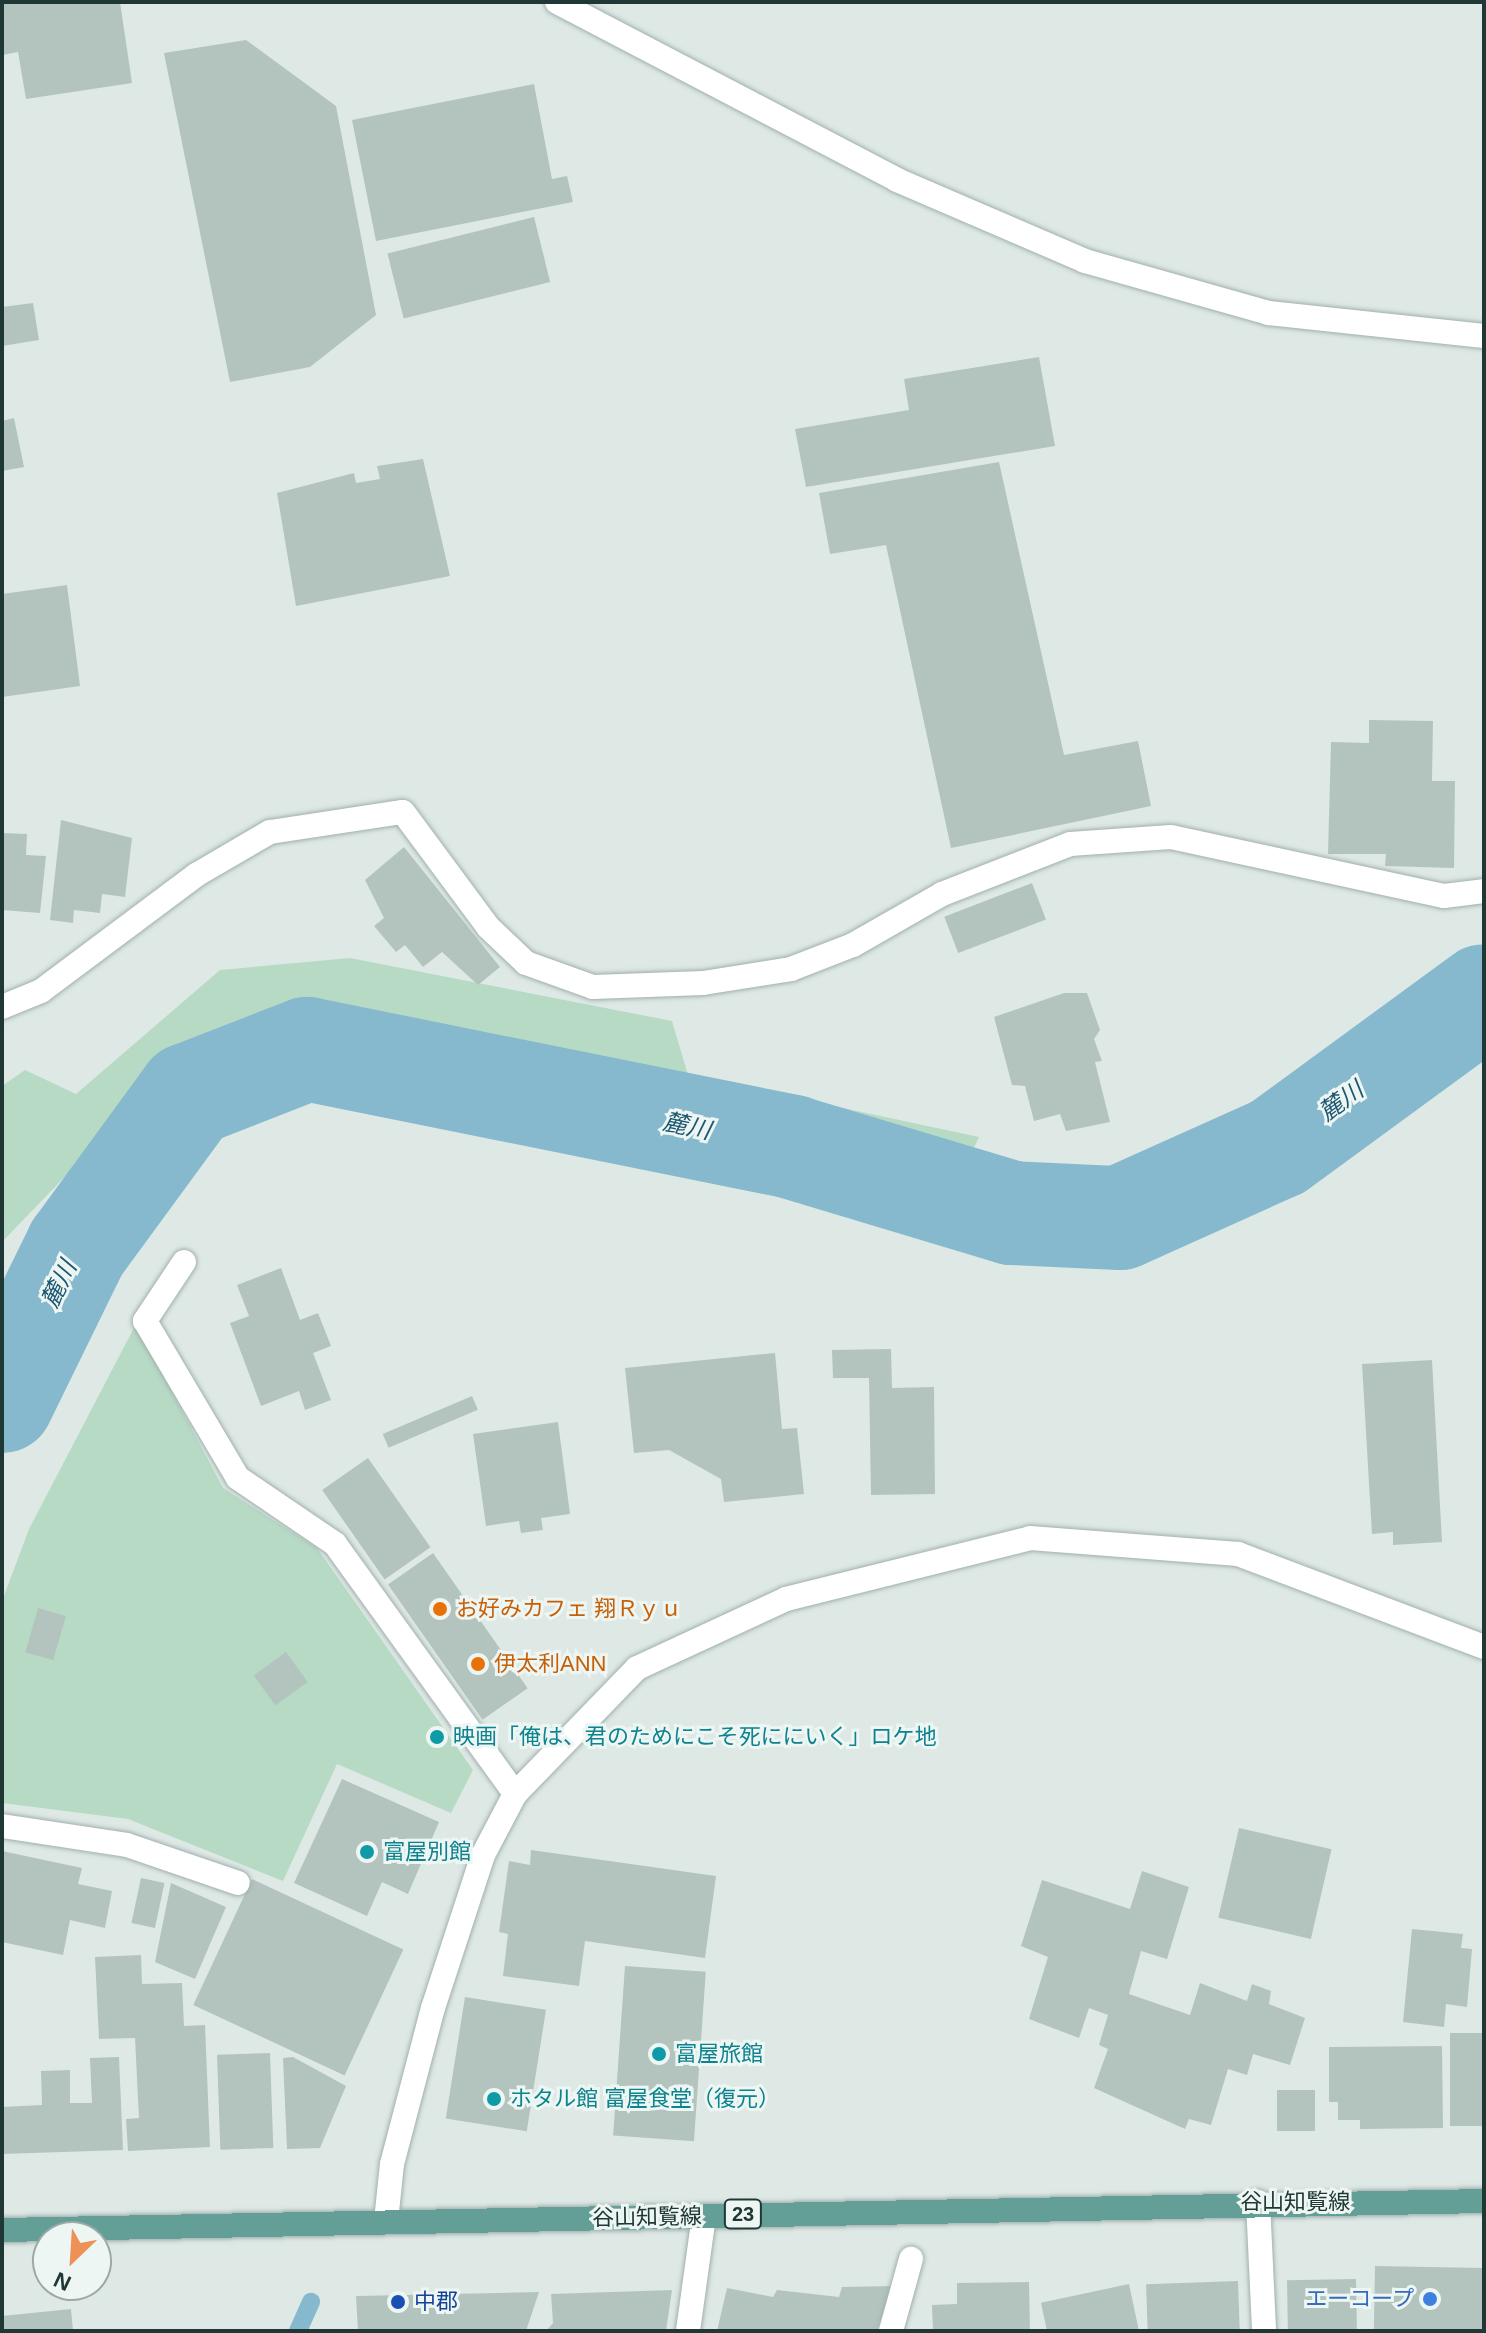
<!DOCTYPE html>
<html>
<head>
<meta charset="utf-8">
<style>
	body { margin:0 }
	#map { position:relative; width:1486px; height:2333px; overflow:hidden; background:#dee9e6; font-family:Arial,"Noto Sans JP",sans-serif }
	div>[style] { position:absolute }
	.green>* { inset:0; background:#b7dac5 }
	.stream>* { height:18px; margin:-9px; padding:0 9px; transform-origin:9px; border-radius:9px; background:#86b9ce }
	.river>* { height:104px; margin:-52px; padding:0 52px; transform-origin:52px; border-radius:52px; background:#86b9ce }
	.building>* { inset:0; background:#b3c4bf; transform-origin:0 0 }
	.roads { filter:drop-shadow(0 0 2px #a1b0ad) drop-shadow(0 0 2px #a1b0ad) }
	.minor>* { height:24px; margin:-12px; padding:0 12px; transform-origin:12px; border-radius:12px; background:#fff }
	.major>* { height:24px; margin:-12px; padding:0 12px; transform-origin:12px; border-radius:12px; background:#639e97 }
	.dots>* { width:22px; height:22px; translate:-50% -50%; box-sizing:border-box; border:4px solid #eef6f3; border-radius:50% }
	span { translate:-50% -50%; white-space:nowrap; text-align:center; line-height:1.15; -webkit-text-stroke:6px #eef6f3; paint-order:stroke }
	.shield-label span { padding:2px 6px; background:#eef6f3; border:2px solid; border-radius:6px; -webkit-text-stroke-width:0 }
	.shield-label { font-size:20px; color:#203835; font-weight:700 }
	.food-label { font-size:22px; color:#c56008 }
	.left { translate:0 -50%; text-align:left }
	.culture-label { font-size:22px; color:#0d838f }
	.street-label { font-size:22px; color:#203835 }
	.shop-label { font-size:22px; color:#366cbe }
	.right { translate:-100% -50%; text-align:right }
	.transit-label { font-size:22px; color:#164399 }
	.water-label { font-size:24px; color:#1c5872; font-style:italic }
	.frame { position:absolute; inset:0; border:4px solid #203835; pointer-events:none }
	.north { position:absolute; left:32px; top:2221px; width:80px; height:80px; box-sizing:border-box; background:#eef6f3; border:2px solid #9caaa7; border-radius:50%; rotate:205deg; font-size:22px; font-weight:700; line-height:32px; text-align:center; color:#203835 }
	.north::after { content:''; display:block; margin:auto; width:28px; height:36px; background:#ee9157; clip-path:polygon(50% 0,100% 100%,50% 72%,0 100%) }
</style>
</head>
<body>
<div id="map">
	<div class="green">
		<i style="clip-path:polygon(350px 958px,672px 1021px,688px 1075px,979px 1137px,969px 1158px,528px 1057px,300px 1020px,180px 1057px,2px 1242px,2px 1086px,25px 1070px,76px 1094px,220px 970px)"></i>
		<i style="clip-path:polygon(136px 1324px,223px 1488px,317px 1548px,473px 1770px,451px 1813px,337px 1764px,283px 1881px,128px 1819px,2px 1803px,2px 1601px,29px 1529px)"></i>
	</div>
	<div class="stream">
		<i style="left:298px;top:2331px;width:32px;rotate:-66deg"></i>
	</div>
	<div class="river">
		<i style="left:2px;top:1401px;width:170px;rotate:-63.9deg"></i>
		<i style="left:77px;top:1248px;width:190px;rotate:-53.8deg"></i>
		<i style="left:189px;top:1095px;width:127px;rotate:-21.3deg"></i>
		<i style="left:307px;top:1049px;width:495px;rotate:11.4deg"></i>
		<i style="left:792px;top:1147px;width:230px;rotate:16.7deg"></i>
		<i style="left:1012px;top:1213px;width:108px;rotate:2.7deg"></i>
		<i style="left:1120px;top:1218px;width:173px;rotate:-24.2deg"></i>
		<i style="left:1278px;top:1147px;width:255px;rotate:-36.2deg"></i>
	</div>
	<div class="building">
		<i style="clip-path:polygon(2px 2px,120px 2px,132px 83px,26px 99px,18px 52px,2px 55px)"></i>
		<i style="clip-path:polygon(246px 40px,336px 106px,376px 315px,310px 367px,230px 382px,164px 53px)"></i>
		<i style="clip-path:polygon(534px 84px,552px 179px,567px 176px,573px 202px,376px 241px,352px 120px)"></i>
		<i style="left:534px;top:217px;width:67px;height:151px;rotate:76deg"></i>
		<i style="clip-path:polygon(33px 303px,39px 340px,2px 346px,2px 307px)"></i>
		<i style="clip-path:polygon(1039px 357px,1055px 446px,806px 487px,795px 429px,909px 410px,904px 379px)"></i>
		<i style="clip-path:polygon(14px 418px,24px 467px,2px 471px,2px 421px)"></i>
		<i style="clip-path:polygon(423px 459px,450px 576px,296px 606px,277px 493px,354px 473px,356px 483px,380px 479px,377px 466px)"></i>
		<i style="clip-path:polygon(999px 462px,1064px 755px,1138px 741px,1151px 806px,951px 848px,886px 545px,830px 554px,819px 493px)"></i>
		<i style="clip-path:polygon(67px 585px,80px 686px,2px 697px,2px 594px)"></i>
		<i style="clip-path:polygon(1369px 720px,1433px 721px,1432px 781px,1455px 781px,1454px 868px,1385px 866px,1386px 854px,1328px 854px,1331px 742px,1369px 743px)"></i>
		<i style="clip-path:polygon(61px 820px,132px 838px,125px 897px,102px 894px,100px 913px,74px 910px,73px 923px,50px 920px)"></i>
		<i style="clip-path:polygon(2px 833px,27px 834px,26px 855px,46px 856px,40px 913px,2px 910px)"></i>
		<i style="clip-path:polygon(404px 847px,500px 967px,478px 985px,442px 952px,423px 967px,405px 945px,396px 952px,374px 926px,384px 918px,365px 880px)"></i>
		<i style="left:1032px;top:883px;width:39px;height:94px;rotate:69deg"></i>
		<i style="clip-path:polygon(1064px 993px,1087px 993px,1100px 1030px,1094px 1039px,1102px 1061px,1095px 1062px,1110px 1122px,1066px 1131px,1060px 1114px,1034px 1121px,1025px 1086px,1012px 1085px,994px 1017px)"></i>
		<i style="clip-path:polygon(281px 1268px,300px 1320px,318px 1313px,331px 1346px,313px 1353px,331px 1400px,305px 1410px,299px 1391px,261px 1406px,230px 1323px,249px 1316px,237px 1285px)"></i>
		<i style="clip-path:polygon(891px 1349px,892px 1388px,934px 1387px,935px 1494px,871px 1495px,869px 1378px,833px 1378px,832px 1350px)"></i>
		<i style="clip-path:polygon(775px 1353px,782px 1429px,797px 1428px,804px 1494px,724px 1502px,721px 1479px,669px 1450px,634px 1453px,625px 1368px)"></i>
		<i style="clip-path:polygon(1432px 1360px,1442px 1542px,1393px 1545px,1393px 1532px,1372px 1534px,1362px 1364px)"></i>
		<i style="left:472px;top:1396px;width:15px;height:97px;rotate:67deg"></i>
		<i style="clip-path:polygon(558px 1422px,570px 1514px,541px 1518px,543px 1530px,521px 1533px,519px 1521px,486px 1526px,473px 1434px)"></i>
		<i style="left:368px;top:1458px;width:109px;height:56px;rotate:55deg"></i>
		<i style="left:433px;top:1553px;width:165px;height:55px;rotate:55deg"></i>
		<i style="left:38px;top:1608px;width:29px;height:46px;rotate:16deg"></i>
		<i style="left:286px;top:1652px;width:37px;height:40px;rotate:54deg"></i>
		<i style="clip-path:polygon(342px 1779px,439px 1822px,408px 1894px,382px 1882px,367px 1916px,294px 1883px)"></i>
		<i style="left:1239px;top:1828px;width:95px;height:92px;rotate:13deg"></i>
		<i style="clip-path:polygon(531px 1850px,716px 1876px,705px 1958px,585px 1941px,579px 1986px,503px 1976px,508px 1934px,499px 1932px,509px 1861px,530px 1865px)"></i>
		<i style="clip-path:polygon(2px 1851px,82px 1868px,78px 1884px,112px 1891px,105px 1928px,70px 1920px,63px 1955px,2px 1942px)"></i>
		<i style="clip-path:polygon(1142px 1871px,1189px 1887px,1167px 1959px,1141px 1951px,1129px 1994px,1190px 2015px,1200px 1983px,1247px 2001px,1252px 1984px,1271px 1991px,1269px 2004px,1305px 2018px,1290px 2065px,1253px 2054px,1247px 2075px,1228px 2069px,1211px 2125px,1189px 2119px,1185px 2129px,1094px 2088px,1108px 2049px,1099px 2045px,1108px 2015px,1089px 2008px,1079px 2038px,1029px 2019px,1048px 1957px,1021px 1946px,1042px 1880px,1130px 1909px)"></i>
		<i style="left:141px;top:1878px;width:24px;height:46px;rotate:12deg"></i>
		<i style="left:252px;top:1879px;width:167px;height:139px;rotate:25deg"></i>
		<i style="clip-path:polygon(171px 1883px,226px 1907px,195px 1979px,155px 1962px)"></i>
		<i style="clip-path:polygon(1412px 1929px,1463px 1934px,1461px 1948px,1472px 1949px,1467px 2007px,1446px 2004px,1444px 2027px,1403px 2022px)"></i>
		<i style="clip-path:polygon(141px 1955px,142px 1984px,182px 1983px,184px 2026px,205px 2025px,210px 2147px,128px 2151px,126px 2119px,139px 2118px,135px 2038px,99px 2039px,95px 1957px)"></i>
		<i style="left:625px;top:1966px;width:81px;height:170px;rotate:4deg"></i>
		<i style="left:465px;top:1997px;width:82px;height:123px;rotate:9deg"></i>
		<i style="left:1450px;top:2033px;width:34px;height:93px"></i>
		<i style="clip-path:polygon(1442px 2046px,1443px 2128px,1360px 2129px,1360px 2120px,1338px 2120px,1338px 2102px,1329px 2102px,1329px 2047px)"></i>
		<i style="left:270px;top:2053px;width:95px;height:53px;rotate:88deg"></i>
		<i style="clip-path:polygon(119px 2057px,123px 2150px,2px 2154px,2px 2107px,42px 2105px,41px 2071px,70px 2070px,70px 2103px,92px 2103px,90px 2058px)"></i>
		<i style="clip-path:polygon(293px 2057px,346px 2086px,320px 2148px,287px 2149px,283px 2058px)"></i>
		<i style="left:1277px;top:2090px;width:38px;height:41px"></i>
		<i style="left:1375px;top:2266px;width:109px;height:65px;rotate:1deg"></i>
		<i style="left:1356px;top:2279px;width:52px;height:69px;rotate:89deg"></i>
		<i style="left:1238px;top:2281px;width:50px;height:92px;rotate:88deg"></i>
		<i style="clip-path:polygon(1029px 2282px,1030px 2331px,933px 2331px,932px 2305px,957px 2304px,957px 2283px)"></i>
		<i style="left:1129px;top:2284px;width:48px;height:90px;rotate:78deg"></i>
		<i style="clip-path:polygon(892px 2286px,877px 2331px,717px 2331px,727px 2288px,773px 2297px,777px 2290px,839px 2297px,842px 2287px)"></i>
		<i style="clip-path:polygon(672px 2290px,666px 2331px,546px 2331px,553px 2323px,551px 2294px)"></i>
		<i style="clip-path:polygon(539px 2292px,526px 2331px,358px 2331px,356px 2296px)"></i>
		<i style="clip-path:polygon(71px 2309px,73px 2331px,3px 2331px,2px 2316px)"></i>
	</div>
	<div class="roads">
		<div class="minor">
			<i style="left:557px;top:2px;width:384px;rotate:27.6deg"></i>
			<i style="left:897px;top:180px;width:205px;rotate:23.3deg"></i>
			<i style="left:1085px;top:261px;width:191px;rotate:15.8deg"></i>
			<i style="left:1269px;top:313px;width:216px;rotate:6.1deg"></i>
			<i style="left:2px;top:1007px;width:42px;rotate:-22.3deg"></i>
			<i style="left:41px;top:991px;width:194px;rotate:-36.8deg"></i>
			<i style="left:196px;top:875px;width:86px;rotate:-30.2deg"></i>
			<i style="left:270px;top:832px;width:134px;rotate:-8.6deg"></i>
			<i style="left:403px;top:812px;width:143px;rotate:53.5deg"></i>
			<i style="left:488px;top:927px;width:52px;rotate:43.5deg"></i>
			<i style="left:526px;top:963px;width:71px;rotate:19.7deg"></i>
			<i style="left:593px;top:987px;width:110px;rotate:-2.1deg"></i>
			<i style="left:703px;top:983px;width:89px;rotate:-9deg"></i>
			<i style="left:791px;top:969px;width:66px;rotate:-21.2deg"></i>
			<i style="left:853px;top:945px;width:103px;rotate:-29.8deg"></i>
			<i style="left:942px;top:894px;width:137px;rotate:-21.3deg"></i>
			<i style="left:1070px;top:844px;width:101px;rotate:-4deg"></i>
			<i style="left:1171px;top:837px;width:279px;rotate:12.2deg"></i>
			<i style="left:1444px;top:896px;width:40px;rotate:-7.1deg"></i>
			<i style="left:184px;top:1262px;width:71px;rotate:123.5deg"></i>
			<i style="left:145px;top:1321px;width:182px;rotate:59.4deg"></i>
			<i style="left:238px;top:1478px;width:117px;rotate:34.2deg"></i>
			<i style="left:335px;top:1544px;width:308px;rotate:54.2deg"></i>
			<i style="left:2px;top:1826px;width:126px;rotate:8.6deg"></i>
			<i style="left:127px;top:1845px;width:117px;rotate:18.9deg"></i>
			<i style="left:1258px;top:2202px;width:129px;rotate:87.3deg"></i>
			<i style="left:386px;top:2221px;width:57px;rotate:-84deg"></i>
			<i style="left:392px;top:2164px;width:161px;rotate:-75.3deg"></i>
			<i style="left:433px;top:2008px;width:161px;rotate:-71.9deg"></i>
			<i style="left:483px;top:1855px;width:69px;rotate:-62.3deg"></i>
			<i style="left:515px;top:1794px;width:175px;rotate:-45.9deg"></i>
			<i style="left:637px;top:1668px;width:164px;rotate:-24.8deg"></i>
			<i style="left:786px;top:1599px;width:252px;rotate:-14deg"></i>
			<i style="left:1030px;top:1538px;width:209px;rotate:4.4deg"></i>
			<i style="left:1238px;top:1554px;width:263px;rotate:20.7deg"></i>
			<i style="left:688px;top:2331px;width:116px;rotate:-82.1deg"></i>
			<i style="left:891px;top:2331px;width:75px;rotate:-74.5deg"></i>
		</div>
		<div class="major">
			<i style="left:2px;top:2230px;width:1482px;rotate:-1.12deg"></i>
		</div>
	</div>
	<div class="dots">
		<i style="left:440px;top:1609px;background:#e8710a"></i>
		<i style="left:478px;top:1664px;background:#e8710a"></i>
		<i style="left:437px;top:1737px;background:#0f9aa8"></i>
		<i style="left:367px;top:1852px;background:#0f9aa8"></i>
		<i style="left:659px;top:2054px;background:#0f9aa8"></i>
		<i style="left:494px;top:2099px;background:#0f9aa8"></i>
		<i style="left:1430px;top:2299px;background:#3f7fe0"></i>
		<i style="left:398px;top:2302px;background:#1a4fb4"></i>
	</div>
	<div class="shield-label">
		<span style="left:743px;top:2214px">23</span>
	</div>
	<div class="food-label">
		<span class="left" style="left:456px;top:1609px">お好みカフェ 翔Ｒｙｕ</span>
		<span class="left" style="left:494px;top:1664px">伊太利ANN</span>
	</div>
	<div class="culture-label">
		<span class="left" style="left:453px;top:1737px">映画「俺は、君のためにこそ死ににいく」ロケ地</span>
		<span class="left" style="left:383px;top:1852px">富屋別館</span>
		<span class="left" style="left:675px;top:2054px">富屋旅館</span>
		<span class="left" style="left:510px;top:2099px">ホタル館 富屋食堂（復元）</span>
	</div>
	<div class="street-label">
		<span style="left:1295px;top:2202px">谷山知覧線</span>
		<span style="left:647px;top:2217px;rotate:-1deg">谷山知覧線</span>
	</div>
	<div class="shop-label">
		<span class="right" style="left:1414px;top:2299px">エーコープ</span>
	</div>
	<div class="transit-label">
		<span class="left" style="left:414px;top:2302px">中郡</span>
	</div>
	<div class="water-label">
		<span style="left:1341px;top:1101px;rotate:-36deg">麓川</span>
		<span style="left:687px;top:1126px;rotate:12deg">麓川</span>
		<span style="left:59px;top:1284px;rotate:-64deg">麓川</span>
	</div>
	<div class="frame"></div>
	<div class="north">N</div>
</div>
</body>
</html>
